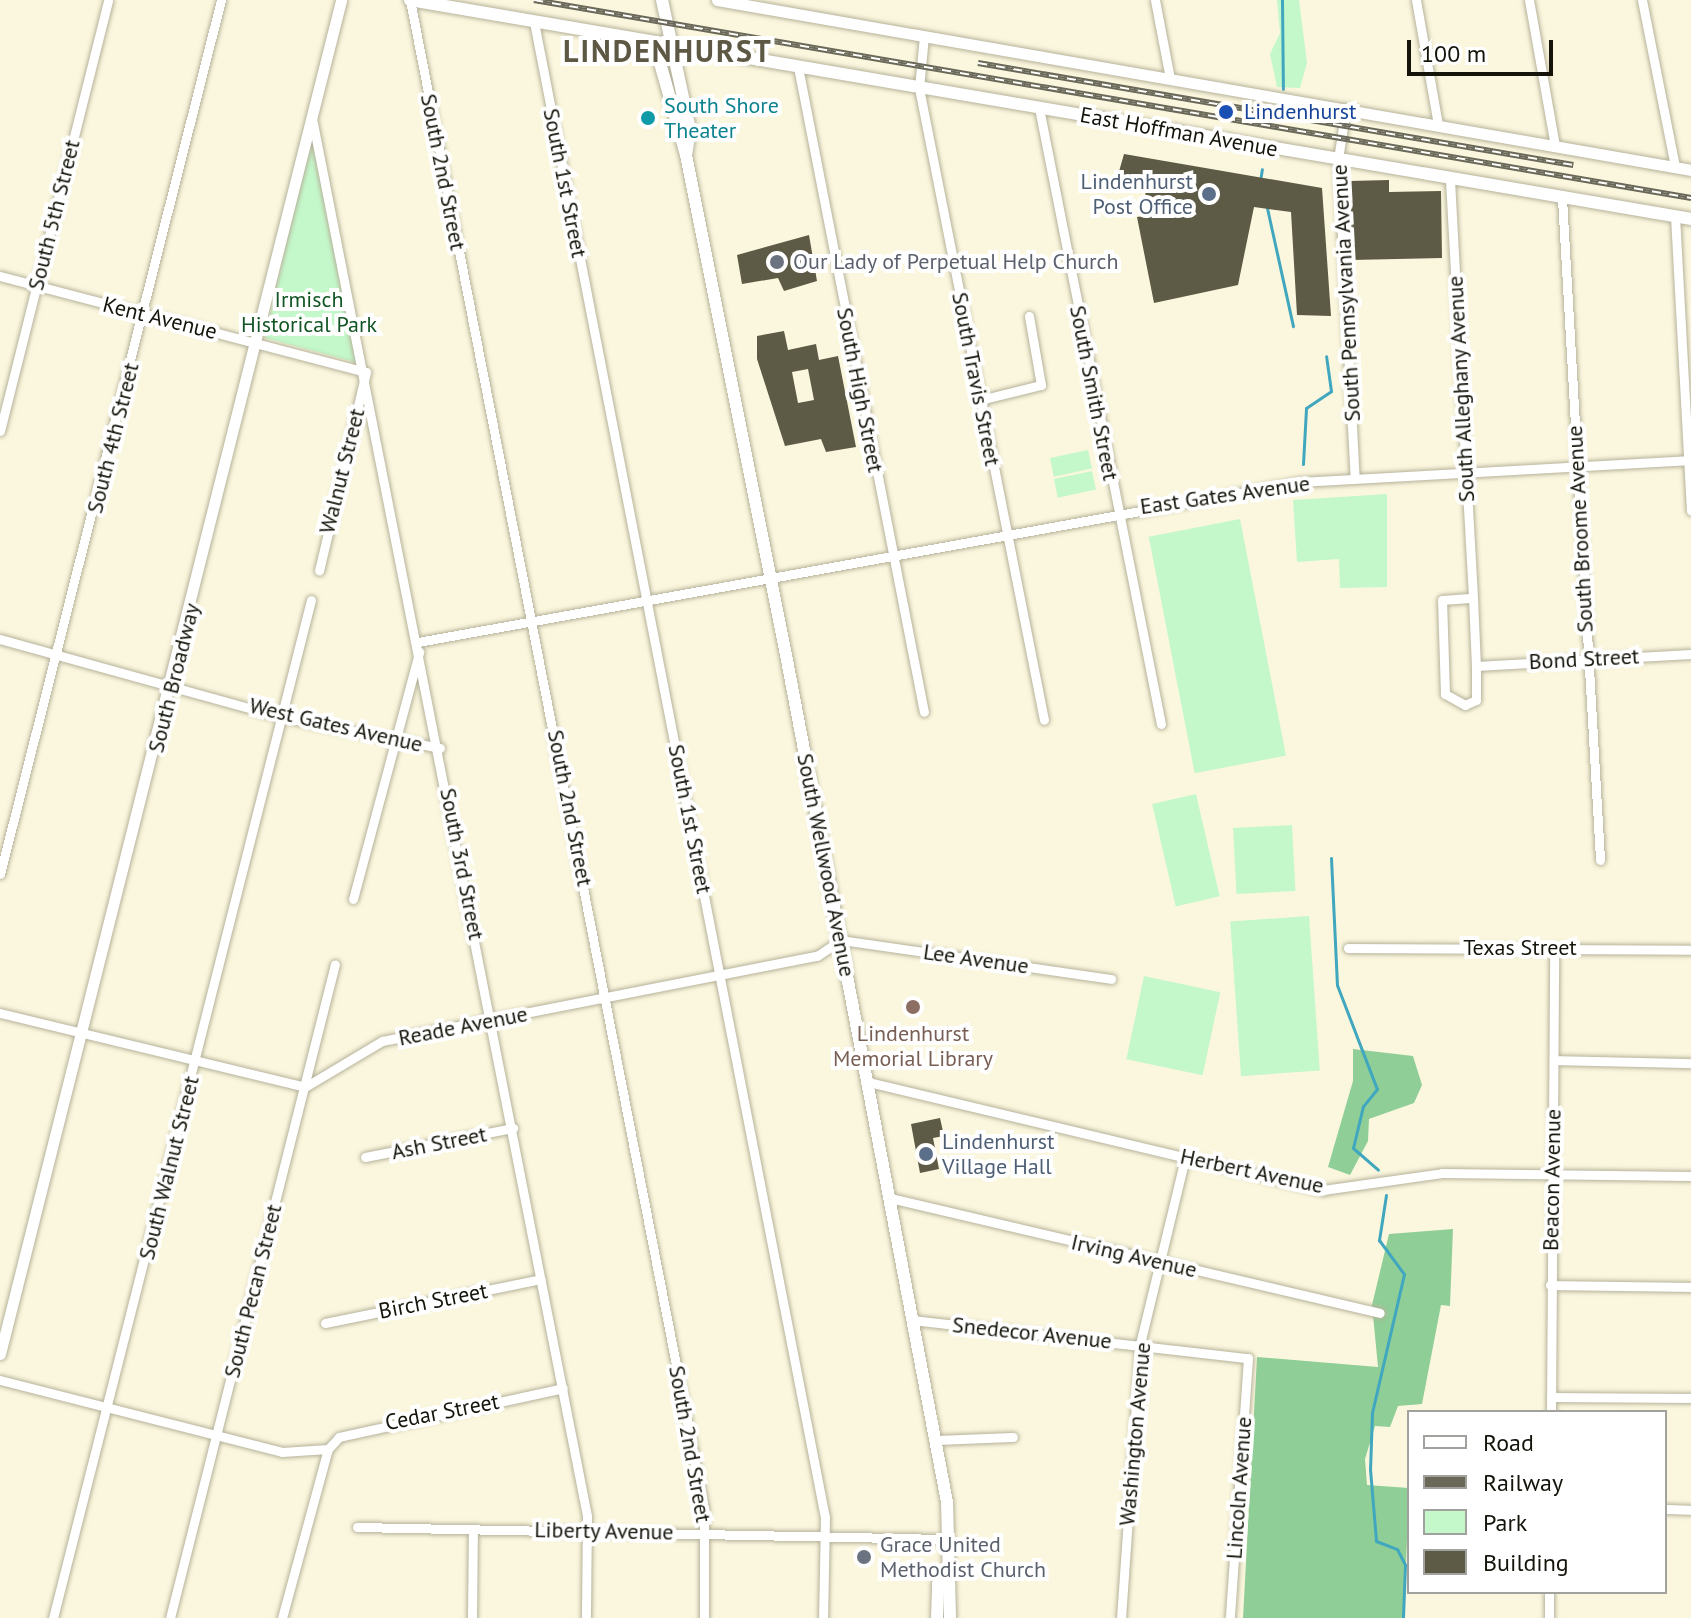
<!DOCTYPE html>
<html>
<head>
<meta charset="utf-8">
<style>
	body { margin:0 }
	#map { position:relative; width:1691px; height:1618px; overflow:hidden; background:#fbf7de; font-family:"PT Sans",sans-serif }
	div>[style] { position:absolute }
	.green>* { inset:0; background:#c4f8ca; transform-origin:0 0 }
	.forest>* { inset:0; background:#8fce97 }
	.stream>* { height:3px; margin:-1.5px; padding:0 1.5px; transform-origin:1.5px; border-radius:1.5px; background:#40a7bf }
	.building>* { inset:0; background:#5d5a45 }
	.roads { filter:drop-shadow(0 0 2px #b6b29b) drop-shadow(0 0 2px #b6b29b) }
	.minor>* { height:9px; margin:-4.5px; padding:0 4.5px; transform-origin:4.5px; border-radius:4.5px; background:#fff }
	.tertiary>* { height:11px; margin:-5.5px; padding:0 5.5px; transform-origin:5.5px; border-radius:5.5px; background:#fff }
	.secondary>* { height:12px; margin:-6px; padding:0 6px; transform-origin:6px; border-radius:6px; background:#fff }
	.rail>* { height:6px; margin-top:-3px; transform-origin:0; background:repeating-linear-gradient(90deg,#fff 0 9px,#6a6859 0 18px); box-sizing:border-box; border-block:2px solid #6a6859 }
	.dots>* { width:22px; height:22px; translate:-50% -50%; box-sizing:border-box; border:4px solid #fff; border-radius:50% }
	span { translate:-50% -50%; white-space:nowrap; text-align:center; line-height:1.15; -webkit-text-stroke:8px #fff; paint-order:stroke }
	.culture-label { font-size:22px; color:#0d838f }
	.left { translate:0 -50%; text-align:left }
	.transit-label { font-size:22px; color:#164399 }
	.street-label { font-size:22px; color:#15140b }
	.service-label { font-size:22px; color:#4e5e75 }
	.right { translate:-100% -50%; text-align:right }
	.worship-label { font-size:22px; color:#5b616d }
	.park-label { font-size:22px; color:#125524 }
	.education-label { font-size:22px; color:#785e54 }
	.district-label { font-size:30px; color:#5c5843; font-weight:700; letter-spacing:2px }
	.legend { position:absolute; left:1407px; top:1410px; width:260px; height:184px; box-sizing:border-box; background:#fff; border:2px solid #a1a19d; margin:0; padding:10px 14px; list-style:none; font-size:24px; color:#15140b }
	.legend li { display:flex; align-items:center; gap:16px; height:40px }
	.legend b { width:40px; border:2px solid #a1a19d }
	.scale { position:absolute; left:1407px; top:40px; width:146px; height:36px; box-sizing:border-box; border:4px solid #15140b; border-top:0; padding-left:10px; font-size:24px; line-height:28px; white-space:nowrap; color:#15140b; -webkit-text-stroke:6px #fff; paint-order:stroke }
</style>
</head>
<body>
<div id="map">
	<div class="green">
		<i style="clip-path:polygon(1277px 0,1299px 0,1307px 63px,1300px 88px,1277px 87px,1270px 54px,1280px 33px)"></i>
		<i style="clip-path:polygon(311px 132px,358px 363px,265px 338px)"></i>
		<i style="left:1088px;top:450px;width:19px;height:39px;rotate:78deg"></i>
		<i style="left:1092px;top:471px;width:19px;height:39px;rotate:78deg"></i>
		<i style="clip-path:polygon(1387px 494px,1387px 587px,1340px 588px,1339px 559px,1297px 562px,1293px 500px)"></i>
		<i style="left:1240px;top:519px;width:241px;height:93px;rotate:79deg"></i>
		<i style="left:1196px;top:794px;width:105px;height:45px;rotate:77deg"></i>
		<i style="left:1292px;top:825px;width:66px;height:59px;rotate:87deg"></i>
		<i style="left:1309px;top:916px;width:155px;height:79px;rotate:86deg"></i>
		<i style="left:1144px;top:976px;width:78px;height:85px;rotate:12deg"></i>
	</div>
	<div class="forest">
		<i style="clip-path:polygon(1353px 1049px,1413px 1056px,1422px 1085px,1414px 1103px,1369px 1119px,1368px 1141px,1350px 1175px,1328px 1167px,1353px 1081px)"></i>
		<i style="clip-path:polygon(1453px 1229px,1450px 1306px,1441px 1305px,1422px 1404px,1398px 1406px,1390px 1427px,1375px 1426px,1365px 1459px,1367px 1485px,1409px 1488px,1404px 1618px,1243px 1618px,1257px 1357px,1378px 1367px,1372px 1305px,1389px 1234px)"></i>
	</div>
	<div class="stream">
		<i style="left:1282px;top:0;width:89px;rotate:89.4deg"></i>
		<i style="left:1260px;top:181px;width:12px;rotate:-81deg"></i>
		<i style="left:1267px;top:208px;width:121px;rotate:77.6deg"></i>
		<i style="left:1303px;top:464px;width:56px;rotate:-86.9deg"></i>
		<i style="left:1306px;top:408px;width:30px;rotate:-34deg"></i>
		<i style="left:1331px;top:391px;width:35px;rotate:-98deg"></i>
		<i style="left:1331px;top:858px;width:127px;rotate:87.3deg"></i>
		<i style="left:1337px;top:985px;width:111px;rotate:69deg"></i>
		<i style="left:1377px;top:1089px;width:22px;rotate:129deg"></i>
		<i style="left:1363px;top:1106px;width:43px;rotate:103.4deg"></i>
		<i style="left:1353px;top:1148px;width:33px;rotate:41deg"></i>
		<i style="left:1386px;top:1195px;width:46px;rotate:98.8deg"></i>
		<i style="left:1379px;top:1240px;width:42px;rotate:53.7deg"></i>
		<i style="left:1404px;top:1274px;width:143px;rotate:103deg"></i>
		<i style="left:1372px;top:1413px;width:56px;rotate:92deg"></i>
		<i style="left:1370px;top:1469px;width:72px;rotate:85.2deg"></i>
		<i style="left:1376px;top:1541px;width:22px;rotate:21deg"></i>
		<i style="left:1397px;top:1549px;width:18px;rotate:63deg"></i>
		<i style="left:1405px;top:1565px;width:53px;rotate:92.2deg"></i>
	</div>
	<div class="building">
		<i style="clip-path:polygon(1124px 154px,1322px 188px,1331px 316px,1297px 315px,1291px 212px,1254px 207px,1238px 285px,1154px 303px,1137px 217px,1150px 215px,1144px 187px,1116px 182px)"></i>
		<i style="clip-path:polygon(1389px 180px,1389px 192px,1441px 191px,1442px 258px,1352px 260px,1350px 181px)"></i>
		<i style="clip-path:polygon(809px 235px,817px 281px,784px 291px,778px 278px,742px 284px,737px 255px)"></i>
		<i style="clip-path:polygon(evenodd,784px 331px,788px 350px,816px 344px,819px 360px,838px 356px,856px 447px,826px 452px,821px 439px,785px 446px,757px 359px,757px 336px,784px 331px,808px 369px,814px 400px,798px 403px,792px 372px,808px 369px)"></i>
		<i style="clip-path:polygon(940px 1118px,944px 1136px,933px 1138px,939px 1169px,920px 1173px,911px 1124px)"></i>
	</div>
	<div class="roads">
		<div class="minor">
			<i style="left:410px;top:0;width:1536px;rotate:78.97deg"></i>
			<i style="left:704px;top:1508px;width:110px;rotate:90deg"></i>
			<i style="left:1155px;top:0;width:80px;rotate:79.2deg"></i>
			<i style="left:1416px;top:0;width:127px;rotate:80deg"></i>
			<i style="left:1529px;top:0;width:148px;rotate:79.9deg"></i>
			<i style="left:1642px;top:0;width:169px;rotate:78.8deg"></i>
			<i style="left:534px;top:22px;width:1523px;rotate:78.99deg"></i>
			<i style="left:825px;top:1517px;width:101px;rotate:91.1deg"></i>
			<i style="left:924px;top:36px;width:52px;rotate:95.5deg"></i>
			<i style="left:919px;top:88px;width:644px;rotate:78.81deg"></i>
			<i style="left:798px;top:67px;width:657px;rotate:78.95deg"></i>
			<i style="left:1039px;top:108px;width:628px;rotate:78.8deg"></i>
			<i style="left:1346px;top:108px;width:52px;rotate:98.9deg"></i>
			<i style="left:1338px;top:159px;width:320px;rotate:87deg"></i>
			<i style="left:312px;top:118px;width:1425px;rotate:78.87deg"></i>
			<i style="left:587px;top:1516px;width:102px;rotate:90.6deg"></i>
			<i style="left:1450px;top:180px;width:292px;rotate:86.9deg"></i>
			<i style="left:1466px;top:472px;width:126px;rotate:86.8deg"></i>
			<i style="left:1473px;top:598px;width:68px;rotate:87.5deg"></i>
			<i style="left:1476px;top:666px;width:34px;rotate:90deg"></i>
			<i style="left:1476px;top:700px;width:12px;rotate:156deg"></i>
			<i style="left:1465px;top:705px;width:23px;rotate:-151deg"></i>
			<i style="left:1445px;top:694px;width:94px;rotate:-91.8deg"></i>
			<i style="left:1442px;top:600px;width:31px;rotate:-4deg"></i>
			<i style="left:1562px;top:198px;width:663px;rotate:86.71deg"></i>
			<i style="left:1675px;top:216px;width:295px;rotate:86.9deg"></i>
			<i style="left:0;top:276px;width:378px;rotate:14.7deg"></i>
			<i style="left:366px;top:372px;width:204px;rotate:103.3deg"></i>
			<i style="left:980px;top:400px;width:63px;rotate:-13.8deg"></i>
			<i style="left:1041px;top:385px;width:70px;rotate:-99.9deg"></i>
			<i style="left:0;top:431px;width:444px;rotate:-75.9deg"></i>
			<i style="left:0;top:639px;width:293px;rotate:15.5deg"></i>
			<i style="left:282px;top:717px;width:161px;rotate:11.1deg"></i>
			<i style="left:418px;top:642px;width:896px;rotate:-10.28deg"></i>
			<i style="left:1300px;top:482px;width:392px;rotate:-3.2deg"></i>
			<i style="left:1476px;top:666px;width:215px;rotate:-3.2deg"></i>
			<i style="left:0;top:874px;width:902px;rotate:-75.81deg"></i>
			<i style="left:353px;top:899px;width:256px;rotate:-75deg"></i>
			<i style="left:1348px;top:948px;width:343px;rotate:0.3deg"></i>
			<i style="left:0;top:1013px;width:314px;rotate:13.6deg"></i>
			<i style="left:305px;top:1087px;width:90px;rotate:-30.9deg"></i>
			<i style="left:382px;top:1041px;width:443px;rotate:-11.1deg"></i>
			<i style="left:817px;top:956px;width:29px;rotate:-34deg"></i>
			<i style="left:841px;top:940px;width:273px;rotate:8.2deg"></i>
			<i style="left:1554px;top:1060px;width:137px;rotate:1.3deg"></i>
			<i style="left:868px;top:1082px;width:468px;rotate:13.4deg"></i>
			<i style="left:1323px;top:1190px;width:120px;rotate:-8.1deg"></i>
			<i style="left:1442px;top:1173px;width:249px;rotate:0.7deg"></i>
			<i style="left:365px;top:1157px;width:151px;rotate:-11.1deg"></i>
			<i style="left:890px;top:1198px;width:503px;rotate:13.21deg"></i>
			<i style="left:1550px;top:1285px;width:141px;rotate:0.8deg"></i>
			<i style="left:912px;top:1320px;width:338px;rotate:6.5deg"></i>
			<i style="left:1248px;top:1358px;width:261px;rotate:94deg"></i>
			<i style="left:325px;top:1323px;width:220px;rotate:-11.5deg"></i>
			<i style="left:0;top:1380px;width:291px;rotate:14.3deg"></i>
			<i style="left:282px;top:1452px;width:46px;rotate:-3.7deg"></i>
			<i style="left:1551px;top:1397px;width:140px;rotate:0.4deg"></i>
			<i style="left:1551px;top:1412px;width:464px;rotate:-89.6deg"></i>
			<i style="left:935px;top:1440px;width:78px;rotate:-2.2deg"></i>
			<i style="left:1665px;top:1509px;width:26px;rotate:2deg"></i>
			<i style="left:357px;top:1527px;width:590px;rotate:1.17deg"></i>
			<i style="left:53px;top:1618px;width:1050px;rotate:-75.78deg"></i>
			<i style="left:170px;top:1618px;width:674px;rotate:-75.84deg"></i>
			<i style="left:282px;top:1618px;width:175px;rotate:-74.8deg"></i>
			<i style="left:328px;top:1449px;width:16px;rotate:-47deg"></i>
			<i style="left:339px;top:1437px;width:229px;rotate:-12.3deg"></i>
			<i style="left:472px;top:1618px;width:89px;rotate:-89.4deg"></i>
			<i style="left:1121px;top:1618px;width:275px;rotate:-86deg"></i>
			<i style="left:1140px;top:1344px;width:191px;rotate:-76.4deg"></i>
			<i style="left:1549px;top:1618px;width:26px;rotate:-90deg"></i>
		</div>
		<div class="tertiary">
			<i style="left:717px;top:0;width:989px;rotate:9.9deg"></i>
			<i style="left:0;top:1354px;width:1396px;rotate:-75.86deg"></i>
		</div>
		<div class="secondary">
			<i style="left:410px;top:0;width:1300px;rotate:9.7deg"></i>
			<i style="left:662px;top:0;width:133px;rotate:77.8deg"></i>
			<i style="left:690px;top:130px;width:25px;rotate:99deg"></i>
			<i style="left:667px;top:46px;width:18px;rotate:112deg"></i>
			<i style="left:660px;top:63px;width:96px;rotate:74.2deg"></i>
			<i style="left:686px;top:155px;width:510px;rotate:78.69deg"></i>
			<i style="left:786px;top:655px;width:862px;rotate:79.24deg"></i>
			<i style="left:947px;top:1502px;width:116px;rotate:88.5deg"></i>
			<i style="left:937px;top:1618px;width:34px;rotate:-88deg"></i>
			<i style="left:938px;top:1584px;width:11px;rotate:-38deg"></i>
		</div>
	</div>
	<div class="rail">
		<i style="left:534px;top:0;width:1174px;rotate:9.71deg"></i>
		<i style="left:978px;top:63px;width:604px;rotate:9.73deg"></i>
	</div>
	<div class="dots">
		<i style="left:1226px;top:112px;background:#1a4fb4"></i>
		<i style="left:648px;top:118px;background:#0f9aa8"></i>
		<i style="left:1209px;top:194px;background:#5c6f8a"></i>
		<i style="left:777px;top:262px;background:#6b7280"></i>
		<i style="left:913px;top:1007px;background:#8d6e63"></i>
		<i style="left:926px;top:1154px;background:#5c6f8a"></i>
		<i style="left:864px;top:1557px;background:#6b7280"></i>
	</div>
	<div class="culture-label">
		<span class="left" style="left:664px;top:118px">South Shore<br>Theater</span>
	</div>
	<div class="transit-label">
		<span class="left" style="left:1244px;top:112px">Lindenhurst</span>
	</div>
	<div class="street-label">
		<span style="left:1179px;top:132px;rotate:10deg">East Hoffman Avenue</span>
		<span style="left:443px;top:172px;rotate:79deg">South 2nd Street</span>
		<span style="left:565px;top:183px;rotate:79deg">South 1st Street</span>
		<span style="left:54px;top:215px;rotate:-76deg">South 5th Street</span>
		<span style="left:1346px;top:293px;rotate:-93deg">South Pennsylvania Avenue</span>
		<span style="left:160px;top:318px;rotate:14deg">Kent Avenue</span>
		<span style="left:976px;top:379px;rotate:79deg">South Travis Street</span>
		<span style="left:1461px;top:389px;rotate:-93deg">South Alleghany Avenue</span>
		<span style="left:860px;top:390px;rotate:79deg">South High Street</span>
		<span style="left:1094px;top:393px;rotate:79deg">South Smith Street</span>
		<span style="left:113px;top:438px;rotate:-76deg">South 4th Street</span>
		<span style="left:342px;top:471px;rotate:-76deg">Walnut Street</span>
		<span style="left:1225px;top:495px;rotate:-8deg">East Gates Avenue</span>
		<span style="left:1580px;top:529px;rotate:-93deg">South Broome Avenue</span>
		<span style="left:1584px;top:659px;rotate:-3deg">Bond Street</span>
		<span style="left:174px;top:678px;rotate:-76deg">South Broadway</span>
		<span style="left:336px;top:725px;rotate:13deg">West Gates Avenue</span>
		<span style="left:570px;top:808px;rotate:79deg">South 2nd Street</span>
		<span style="left:690px;top:819px;rotate:79deg">South 1st Street</span>
		<span style="left:462px;top:864px;rotate:79deg">South 3rd Street</span>
		<span style="left:826px;top:865px;rotate:79deg">South Wellwood Avenue</span>
		<span style="left:1520px;top:948px">Texas Street</span>
		<span style="left:976px;top:959px;rotate:8deg">Lee Avenue</span>
		<span style="left:463px;top:1026px;rotate:-11deg">Reade Avenue</span>
		<span style="left:439px;top:1143px;rotate:-11deg">Ash Street</span>
		<span style="left:169px;top:1168px;rotate:-76deg">South Walnut Street</span>
		<span style="left:1252px;top:1171px;rotate:12deg">Herbert Avenue</span>
		<span style="left:1552px;top:1180px;rotate:-89deg">Beacon Avenue</span>
		<span style="left:1134px;top:1256px;rotate:13deg">Irving Avenue</span>
		<span style="left:253px;top:1291px;rotate:-76deg">South Pecan Street</span>
		<span style="left:433px;top:1301px;rotate:-11deg">Birch Street</span>
		<span style="left:1032px;top:1333px;rotate:6deg">Snedecor Avenue</span>
		<span style="left:442px;top:1412px;rotate:-11deg">Cedar Street</span>
		<span style="left:1135px;top:1434px;rotate:-85deg">Washington Avenue</span>
		<span style="left:690px;top:1444px;rotate:80deg">South 2nd Street</span>
		<span style="left:1239px;top:1488px;rotate:-86deg">Lincoln Avenue</span>
		<span style="left:604px;top:1531px;rotate:1deg">Liberty Avenue</span>
	</div>
	<div class="service-label">
		<span class="right" style="left:1193px;top:194px">Lindenhurst<br>Post Office</span>
		<span class="left" style="left:942px;top:1154px">Lindenhurst<br>Village Hall</span>
	</div>
	<div class="worship-label">
		<span class="left" style="left:793px;top:262px">Our Lady of Perpetual Help Church</span>
		<span class="left" style="left:880px;top:1557px">Grace United<br>Methodist Church</span>
	</div>
	<div class="park-label">
		<span style="left:309px;top:312px">Irmisch<br>Historical Park</span>
	</div>
	<div class="education-label">
		<span style="left:913px;top:1046px">Lindenhurst<br>Memorial Library</span>
	</div>
	<div class="district-label">
		<span style="left:668px;top:51px">LINDENHURST</span>
	</div>
	<ul class="legend">
	<li><b style="height:10px;background:#fff"></b>Road</li>
	<li><b style="height:10px;background:#6a6859"></b>Railway</li>
	<li><b style="height:22px;background:#c4f8ca"></b>Park</li>
	<li><b style="height:22px;background:#5d5a45"></b>Building</li>
	</ul>
	<div class="scale">100 m</div>
</div>
</body>
</html>
